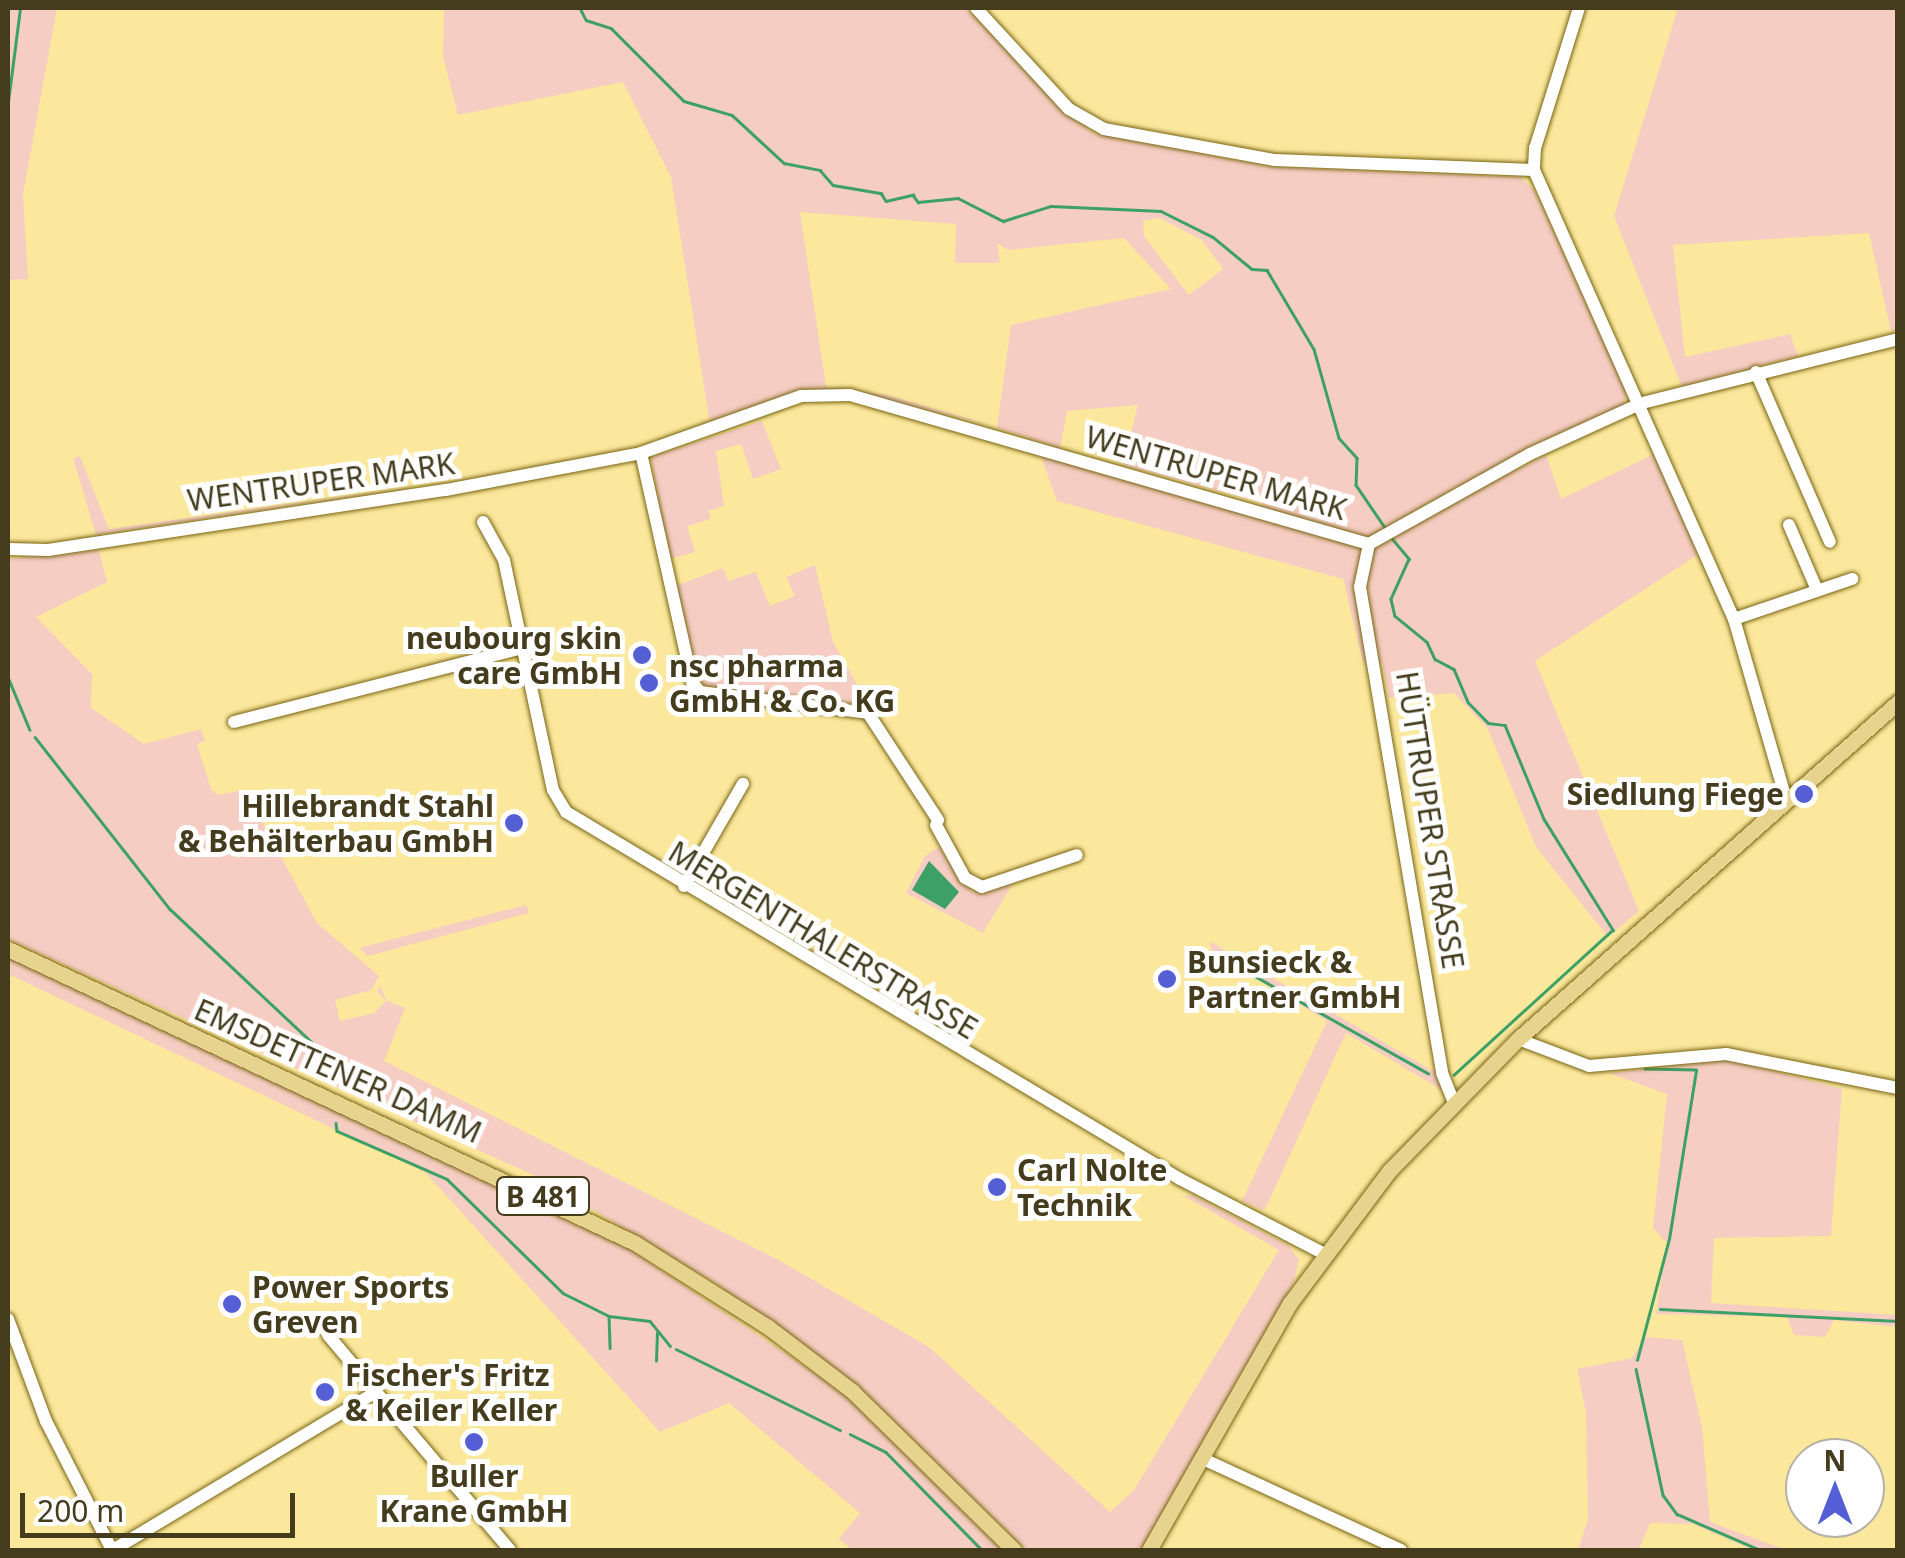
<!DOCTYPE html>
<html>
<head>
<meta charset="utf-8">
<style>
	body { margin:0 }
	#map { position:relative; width:1905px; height:1558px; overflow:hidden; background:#fce89c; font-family:"Noto Sans",sans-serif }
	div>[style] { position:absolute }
	.green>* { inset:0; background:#f6cdc2 }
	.water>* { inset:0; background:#3da067 }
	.stream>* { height:2.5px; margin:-1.25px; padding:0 1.25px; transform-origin:1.25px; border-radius:1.25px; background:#3da067 }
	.roads { filter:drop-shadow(0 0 2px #786412) drop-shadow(0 0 2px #786412) }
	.minor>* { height:12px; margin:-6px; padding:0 6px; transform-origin:6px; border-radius:6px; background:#fff }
	.major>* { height:15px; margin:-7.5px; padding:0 7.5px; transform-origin:7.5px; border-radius:7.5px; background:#e6d48e }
	.dots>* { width:28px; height:28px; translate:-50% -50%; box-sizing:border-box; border:5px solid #fff; border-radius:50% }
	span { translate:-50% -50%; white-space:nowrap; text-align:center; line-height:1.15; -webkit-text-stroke:10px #fff; paint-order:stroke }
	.shield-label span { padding:2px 8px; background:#fff; border:2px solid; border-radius:8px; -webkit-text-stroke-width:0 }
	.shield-label { font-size:28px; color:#443c1d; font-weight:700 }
	.street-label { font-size:30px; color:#443c1d }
	.poi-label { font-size:30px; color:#443c1d; font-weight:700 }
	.right { translate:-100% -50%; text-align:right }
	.left { translate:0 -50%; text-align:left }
	.frame { position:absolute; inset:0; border:10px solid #443c1d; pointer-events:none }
	.north { position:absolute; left:1785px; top:1438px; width:100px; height:100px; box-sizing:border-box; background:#fff; border:2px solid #b4b1a5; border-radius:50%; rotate:0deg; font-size:28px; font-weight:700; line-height:40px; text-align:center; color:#443c1d }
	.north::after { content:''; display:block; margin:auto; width:35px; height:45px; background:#545fd5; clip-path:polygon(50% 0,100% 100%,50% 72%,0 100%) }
	.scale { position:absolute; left:20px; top:1493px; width:275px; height:45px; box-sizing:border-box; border:5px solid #443c1d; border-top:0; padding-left:12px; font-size:30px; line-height:35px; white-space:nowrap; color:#443c1d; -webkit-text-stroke:8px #fff; paint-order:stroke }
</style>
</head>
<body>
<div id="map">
	<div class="green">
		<i style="clip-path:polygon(8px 8px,57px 8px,23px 194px,28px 279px,8px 280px)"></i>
		<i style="clip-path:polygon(evenodd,444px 8px,965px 8px,1092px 133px,1272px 167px,1521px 177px,1535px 191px,1626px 390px,1624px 405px,1451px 494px,1457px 500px,1546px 455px,1561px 499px,1656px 453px,1700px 553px,1535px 661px,1639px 911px,1608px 937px,1536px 847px,1488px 729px,1454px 693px,1389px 698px,1382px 662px,1363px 662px,1343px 579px,1057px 501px,1039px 451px,1261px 513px,1263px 503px,1123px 465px,1138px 405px,1067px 411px,1060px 448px,997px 428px,1011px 325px,1171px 289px,1124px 238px,1008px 250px,997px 243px,1000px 263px,955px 263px,956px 224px,800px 212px,826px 387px,888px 395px,993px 426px,850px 391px,803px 391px,710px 424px,671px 177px,623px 82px,458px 115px,443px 56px,444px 8px,1160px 218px,1202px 240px,1223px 269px,1189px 295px,1144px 236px,1143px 221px,1160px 218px)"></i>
		<i style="clip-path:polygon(1678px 8px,1897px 8px,1897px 330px,1891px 331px,1869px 233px,1673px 245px,1685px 357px,1790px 334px,1798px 356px,1682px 387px,1614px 216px)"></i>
		<i style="clip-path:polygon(762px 421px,781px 469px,753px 479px,741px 444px,716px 451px,724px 506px,708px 511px,711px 519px,687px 526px,695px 552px,669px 559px,651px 457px)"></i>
		<i style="clip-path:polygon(80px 456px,109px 529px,426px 485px,96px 535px,73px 458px)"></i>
		<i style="clip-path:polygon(99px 550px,107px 582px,36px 617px,92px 674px,91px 708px,144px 744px,201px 729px,205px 741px,197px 744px,211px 789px,217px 795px,245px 790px,317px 923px,379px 976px,371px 990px,335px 1000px,340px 1021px,374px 1013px,386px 1001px,377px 991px,380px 986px,387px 1001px,405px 1008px,384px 1061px,775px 1258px,929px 1347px,1110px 1512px,1134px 1490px,1279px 1250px,1184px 1196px,1193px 1195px,1289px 1246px,1299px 1260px,1293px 1284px,1141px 1550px,1026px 1550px,858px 1386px,714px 1282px,538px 1177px,8px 939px,8px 559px)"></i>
		<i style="clip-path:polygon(815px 565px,833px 642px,872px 710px,700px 685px,675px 586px,723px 568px,728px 581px,756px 572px,770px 606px,795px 596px,786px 577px)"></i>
		<i style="clip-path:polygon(938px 847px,972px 892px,1012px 885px,983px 933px,906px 893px,925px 856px)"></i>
		<i style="clip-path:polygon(526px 905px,529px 913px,368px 956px,359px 948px)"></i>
		<i style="clip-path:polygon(1209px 941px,1435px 1072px,1442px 1090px,1346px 1033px,1267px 1205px,1263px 1210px,1242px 1201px,1327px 1021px,1213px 953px)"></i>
		<i style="clip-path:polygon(8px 957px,623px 1245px,845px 1393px,1003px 1550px,853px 1550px,839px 1539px,860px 1513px,729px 1403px,660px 1432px,425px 1172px,8px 974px)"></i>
		<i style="clip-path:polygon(1727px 1059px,1842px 1089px,1831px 1236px,1714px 1238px,1711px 1303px,1897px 1315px,1897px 1327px,1834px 1320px,1825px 1337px,1794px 1335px,1787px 1317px,1656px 1314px,1667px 1243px,1653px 1228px,1667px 1094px,1609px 1073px)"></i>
		<i style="clip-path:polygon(1645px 1337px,1682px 1340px,1702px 1426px,1710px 1522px,1786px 1550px,1754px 1550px,1693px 1524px,1650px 1523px,1639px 1550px,1578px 1550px,1588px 1519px,1586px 1412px,1577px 1369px,1632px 1358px)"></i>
	</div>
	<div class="water">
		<i style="clip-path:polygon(929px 861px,959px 892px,945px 909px,912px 890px)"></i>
	</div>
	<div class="stream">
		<i style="left:580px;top:8px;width:13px;rotate:63deg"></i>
		<i style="left:586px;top:20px;width:26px;rotate:18deg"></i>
		<i style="left:611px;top:28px;width:103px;rotate:45deg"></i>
		<i style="left:684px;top:101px;width:50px;rotate:16.3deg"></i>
		<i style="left:732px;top:115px;width:71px;rotate:42.7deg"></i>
		<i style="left:784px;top:163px;width:37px;rotate:11deg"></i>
		<i style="left:820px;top:170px;width:20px;rotate:49deg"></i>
		<i style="left:833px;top:185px;width:49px;rotate:9.5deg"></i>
		<i style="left:881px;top:193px;width:9px;rotate:58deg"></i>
		<i style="left:886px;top:201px;width:28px;rotate:-13deg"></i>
		<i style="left:913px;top:195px;width:9px;rotate:54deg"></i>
		<i style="left:918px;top:202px;width:40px;rotate:-5.7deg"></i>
		<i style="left:958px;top:198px;width:51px;rotate:27.1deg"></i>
		<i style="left:1003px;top:221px;width:50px;rotate:-17.4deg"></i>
		<i style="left:1051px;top:206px;width:110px;rotate:2.6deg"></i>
		<i style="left:1161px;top:211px;width:58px;rotate:26.6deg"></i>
		<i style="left:1213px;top:237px;width:50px;rotate:39.4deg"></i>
		<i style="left:1252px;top:269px;width:15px;rotate:4deg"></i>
		<i style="left:1267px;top:270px;width:92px;rotate:59.3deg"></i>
		<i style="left:1314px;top:349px;width:92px;rotate:74.3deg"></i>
		<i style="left:1339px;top:438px;width:27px;rotate:48deg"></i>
		<i style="left:1357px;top:458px;width:27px;rotate:92deg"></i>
		<i style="left:1356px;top:485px;width:53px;rotate:55.7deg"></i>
		<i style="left:8px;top:102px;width:95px;rotate:-82.7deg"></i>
		<i style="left:1390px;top:536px;width:30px;rotate:50deg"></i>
		<i style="left:1409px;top:559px;width:44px;rotate:114.2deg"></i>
		<i style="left:1391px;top:599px;width:17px;rotate:77deg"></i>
		<i style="left:1395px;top:616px;width:41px;rotate:39.1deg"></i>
		<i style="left:1427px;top:642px;width:19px;rotate:65deg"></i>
		<i style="left:1435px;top:659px;width:21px;rotate:28deg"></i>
		<i style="left:1454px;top:669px;width:36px;rotate:67deg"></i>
		<i style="left:1468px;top:702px;width:29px;rotate:46deg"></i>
		<i style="left:1488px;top:723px;width:17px;rotate:7deg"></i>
		<i style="left:1505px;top:725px;width:102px;rotate:67.5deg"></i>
		<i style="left:1544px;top:819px;width:131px;rotate:58.1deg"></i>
		<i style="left:1613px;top:930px;width:215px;rotate:137.6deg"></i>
		<i style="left:8px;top:677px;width:57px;rotate:67.5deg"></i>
		<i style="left:35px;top:737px;width:219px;rotate:51.9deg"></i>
		<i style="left:170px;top:909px;width:253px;rotate:43.2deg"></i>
		<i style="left:1212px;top:952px;width:248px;rotate:29.3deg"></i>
		<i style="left:336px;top:1123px;width:8px;rotate:83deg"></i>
		<i style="left:337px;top:1131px;width:120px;rotate:23.6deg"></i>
		<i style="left:447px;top:1179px;width:163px;rotate:44.5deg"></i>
		<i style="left:563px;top:1293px;width:51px;rotate:26.6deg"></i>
		<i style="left:609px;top:1316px;width:41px;rotate:7deg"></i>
		<i style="left:650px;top:1321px;width:32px;rotate:51deg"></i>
		<i style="left:1660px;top:1309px;width:238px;rotate:2.9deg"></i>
		<i style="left:609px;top:1316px;width:32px;rotate:88deg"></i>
		<i style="left:676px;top:1349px;width:183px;rotate:26.3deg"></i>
		<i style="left:1637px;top:1360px;width:125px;rotate:-75.2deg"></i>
		<i style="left:1669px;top:1239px;width:171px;rotate:-80.9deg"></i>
		<i style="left:1696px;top:1070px;width:51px;rotate:-178.9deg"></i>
		<i style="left:656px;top:1361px;width:28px;rotate:-88deg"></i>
		<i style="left:1636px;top:1369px;width:129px;rotate:77.9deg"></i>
		<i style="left:1663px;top:1495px;width:24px;rotate:54deg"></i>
		<i style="left:1677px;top:1514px;width:90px;rotate:23.4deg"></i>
		<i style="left:850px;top:1434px;width:40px;rotate:26.6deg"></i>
		<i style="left:886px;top:1452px;width:137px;rotate:45.6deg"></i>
	</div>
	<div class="roads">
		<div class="minor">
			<i style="left:976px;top:8px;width:137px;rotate:47.4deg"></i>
			<i style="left:1069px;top:109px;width:40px;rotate:29.7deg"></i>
			<i style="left:1104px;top:129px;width:174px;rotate:10.3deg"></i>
			<i style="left:1275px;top:160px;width:259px;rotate:2.2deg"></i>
			<i style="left:1579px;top:8px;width:147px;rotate:107.4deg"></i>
			<i style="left:1535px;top:148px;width:22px;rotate:93deg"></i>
			<i style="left:1534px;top:170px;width:492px;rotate:66deg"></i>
			<i style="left:1734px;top:619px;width:187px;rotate:73.9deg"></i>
			<i style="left:1756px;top:372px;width:185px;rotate:66.5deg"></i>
			<i style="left:641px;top:453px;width:170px;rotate:-19.6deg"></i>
			<i style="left:801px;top:396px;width:49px;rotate:-1.2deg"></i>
			<i style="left:850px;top:395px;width:540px;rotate:16.02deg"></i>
			<i style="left:1369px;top:544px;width:184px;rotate:-29.2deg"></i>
			<i style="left:1530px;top:454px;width:123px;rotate:-24.5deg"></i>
			<i style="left:1642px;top:403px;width:264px;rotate:-14deg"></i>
			<i style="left:483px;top:522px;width:43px;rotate:61.1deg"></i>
			<i style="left:504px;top:560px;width:235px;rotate:78deg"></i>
			<i style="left:553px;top:790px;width:26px;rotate:59deg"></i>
			<i style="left:566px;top:812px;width:715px;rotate:30.87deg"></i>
			<i style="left:1180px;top:1179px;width:161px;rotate:27.4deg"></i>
			<i style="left:1789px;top:525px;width:71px;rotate:66.7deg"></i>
			<i style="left:1369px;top:544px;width:44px;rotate:101.8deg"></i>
			<i style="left:1360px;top:587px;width:493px;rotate:80.4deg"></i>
			<i style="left:1442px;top:1073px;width:32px;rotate:68deg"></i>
			<i style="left:8px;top:549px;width:40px;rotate:1.4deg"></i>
			<i style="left:48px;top:550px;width:402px;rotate:-8.6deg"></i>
			<i style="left:446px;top:490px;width:198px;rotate:-10.7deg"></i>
			<i style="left:641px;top:453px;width:235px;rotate:77.4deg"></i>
			<i style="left:692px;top:682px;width:13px;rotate:51deg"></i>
			<i style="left:700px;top:692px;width:169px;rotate:7.1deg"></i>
			<i style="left:868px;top:713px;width:128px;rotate:56.8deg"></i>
			<i style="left:1734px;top:619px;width:125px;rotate:-18.7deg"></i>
			<i style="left:234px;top:722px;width:297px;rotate:-14.4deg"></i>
			<i style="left:936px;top:825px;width:60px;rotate:61.3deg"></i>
			<i style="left:965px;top:878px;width:19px;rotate:28deg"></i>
			<i style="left:982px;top:887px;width:100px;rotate:-18.6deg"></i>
			<i style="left:684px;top:886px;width:118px;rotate:-60deg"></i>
			<i style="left:1518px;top:1039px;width:76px;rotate:20.8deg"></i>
			<i style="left:1589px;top:1066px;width:138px;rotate:-5deg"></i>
			<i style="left:1726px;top:1054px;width:175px;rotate:11.2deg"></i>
			<i style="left:8px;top:1319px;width:109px;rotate:69.6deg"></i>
			<i style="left:46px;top:1421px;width:145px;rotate:62.9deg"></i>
			<i style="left:328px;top:1335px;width:75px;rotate:49.9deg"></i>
			<i style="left:1201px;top:1458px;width:220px;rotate:24.7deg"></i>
			<i style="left:113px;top:1550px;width:307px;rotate:-31deg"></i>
			<i style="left:376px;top:1392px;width:207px;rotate:49.7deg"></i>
		</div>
		<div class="major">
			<i style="left:8px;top:949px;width:693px;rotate:25.12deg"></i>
			<i style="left:635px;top:1243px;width:157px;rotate:32.3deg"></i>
			<i style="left:768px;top:1327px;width:106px;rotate:37.3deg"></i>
			<i style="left:852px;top:1391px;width:227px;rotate:44.5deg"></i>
			<i style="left:1149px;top:1550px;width:284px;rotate:-60.3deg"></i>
			<i style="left:1290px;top:1303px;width:166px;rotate:-53.1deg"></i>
			<i style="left:1390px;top:1170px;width:183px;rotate:-45.7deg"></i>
			<i style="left:1518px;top:1039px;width:508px;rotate:-41.57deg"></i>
		</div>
	</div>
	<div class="dots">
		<i style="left:642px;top:655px;background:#545fd5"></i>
		<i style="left:649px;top:683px;background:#545fd5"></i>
		<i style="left:1804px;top:794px;background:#545fd5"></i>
		<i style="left:514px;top:823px;background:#545fd5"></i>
		<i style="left:1167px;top:979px;background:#545fd5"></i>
		<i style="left:997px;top:1187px;background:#545fd5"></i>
		<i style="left:232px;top:1304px;background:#545fd5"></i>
		<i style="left:325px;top:1392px;background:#545fd5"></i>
		<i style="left:474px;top:1442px;background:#545fd5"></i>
	</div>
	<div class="shield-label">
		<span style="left:543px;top:1196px">B 481</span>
	</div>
	<div class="street-label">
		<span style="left:1216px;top:473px;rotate:16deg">WENTRUPER MARK</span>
		<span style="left:321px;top:482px;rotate:-8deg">WENTRUPER MARK</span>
		<span style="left:1430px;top:820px;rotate:81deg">HÜTTRUPER STRASSE</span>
		<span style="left:823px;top:940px;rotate:31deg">MERGENTHALERSTRASSE</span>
		<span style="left:338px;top:1071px;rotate:24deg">EMSDETTENER DAMM</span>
	</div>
	<div class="poi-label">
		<span class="right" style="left:622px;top:655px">neubourg skin<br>care GmbH</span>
		<span class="left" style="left:669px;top:683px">nsc pharma<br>GmbH &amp; Co. KG</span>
		<span class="right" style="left:1784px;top:794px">Siedlung Fiege</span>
		<span class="right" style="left:494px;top:823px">Hillebrandt Stahl<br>&amp; Behälterbau GmbH</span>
		<span class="left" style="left:1187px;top:979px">Bunsieck &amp;<br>Partner GmbH</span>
		<span class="left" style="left:1017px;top:1187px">Carl Nolte<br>Technik</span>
		<span class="left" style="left:252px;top:1304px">Power Sports<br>Greven</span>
		<span class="left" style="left:345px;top:1392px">Fischer's Fritz<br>&amp; Keiler Keller</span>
		<span style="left:474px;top:1493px">Buller<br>Krane GmbH</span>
	</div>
	<div class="frame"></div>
	<div class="north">N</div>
	<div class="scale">200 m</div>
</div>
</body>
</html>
